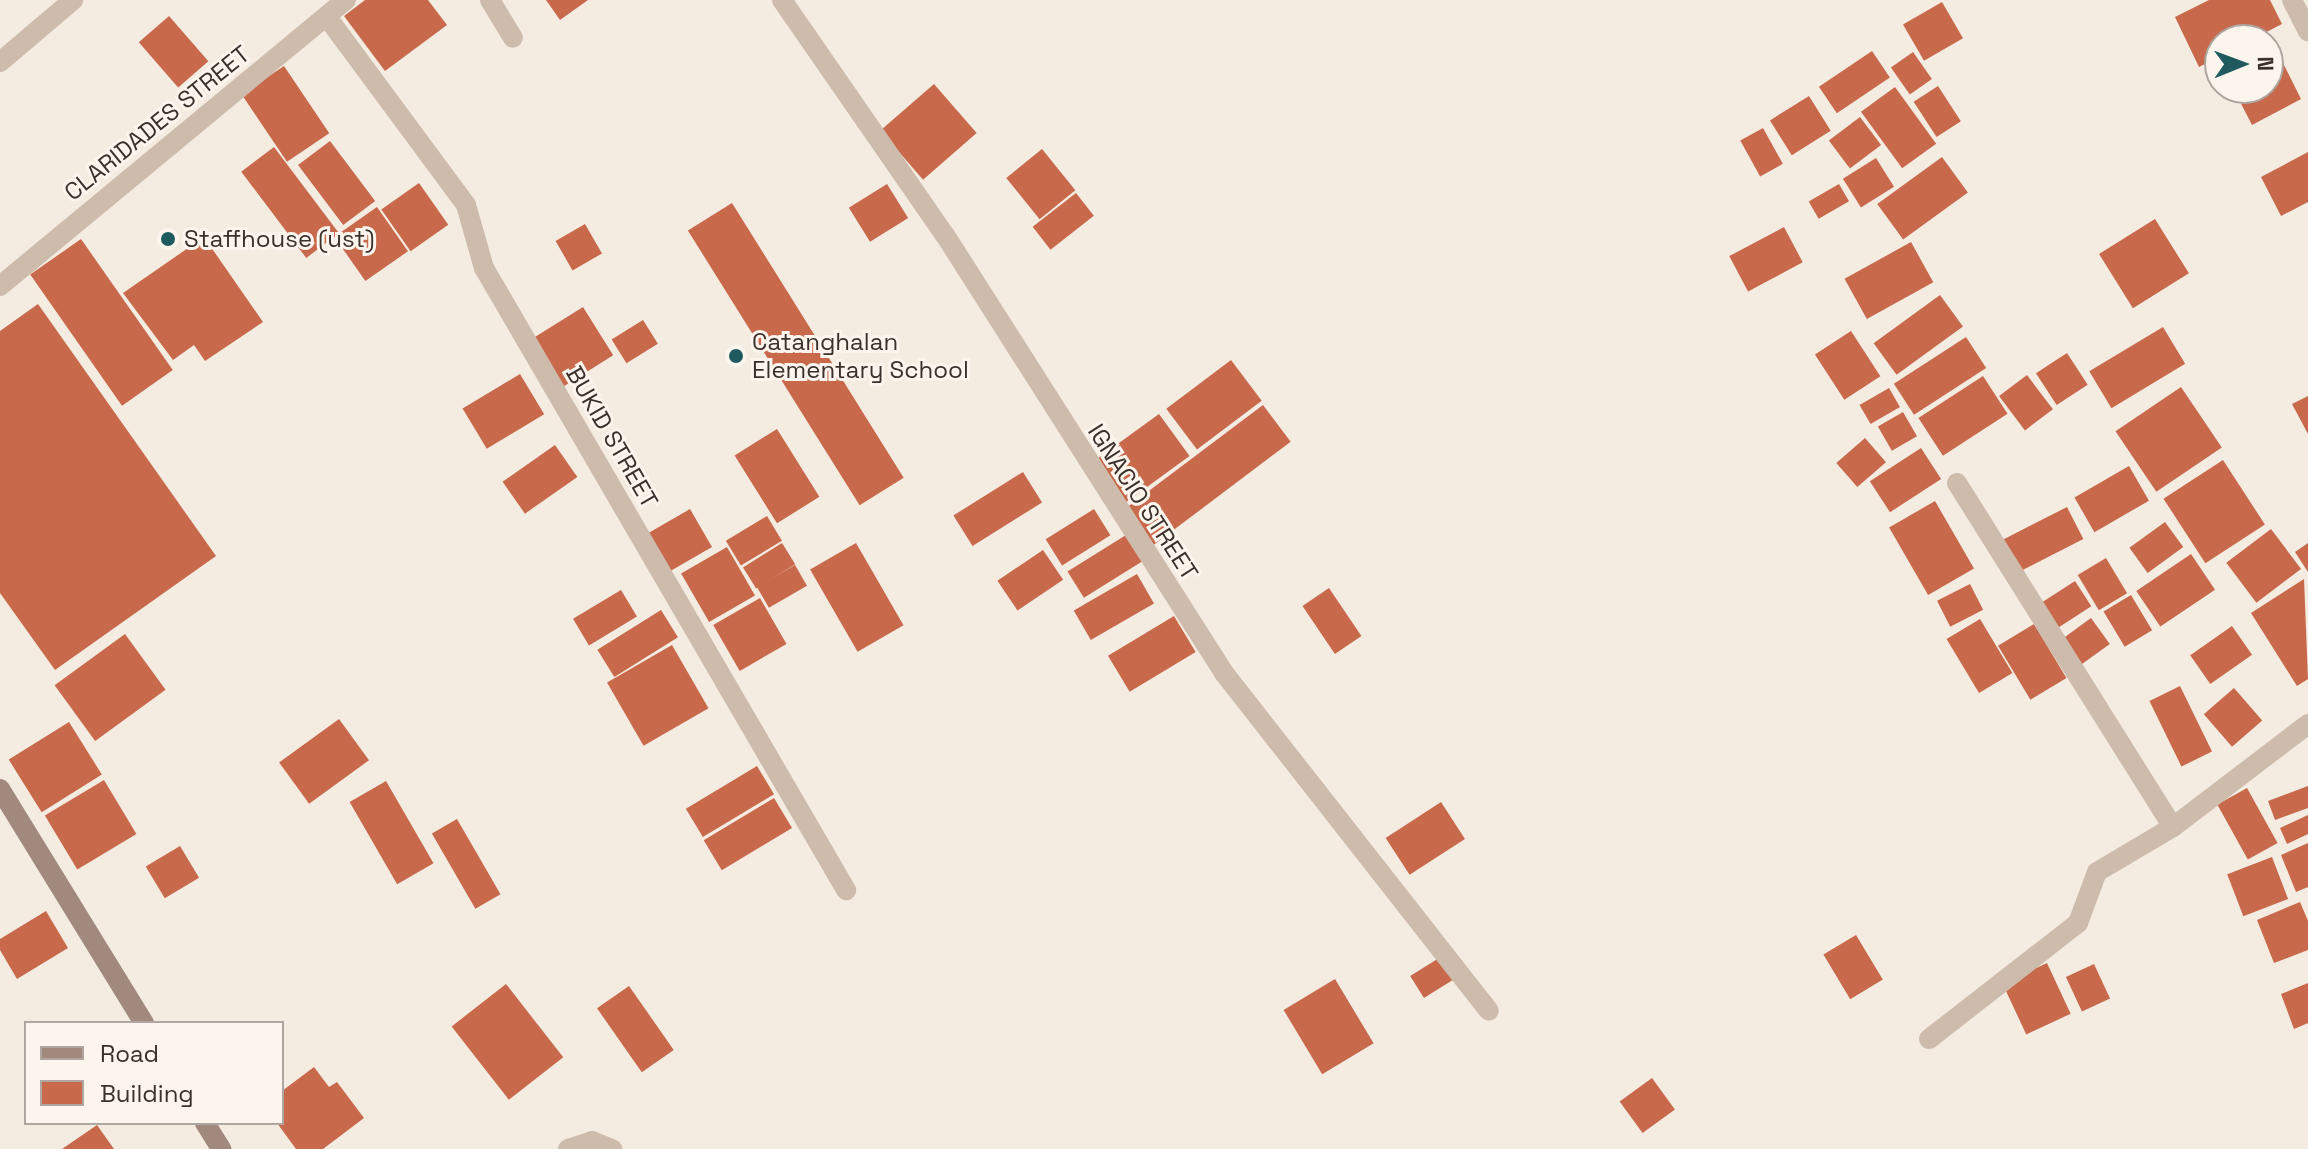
<!DOCTYPE html>
<html>
<head>
<meta charset="utf-8">
<style>
	body { margin:0 }
	#map { position:relative; width:2308px; height:1149px; overflow:hidden; background:#f4ebe1; font-family:"Space Grotesk",sans-serif }
	div>[style] { position:absolute }
	.building>* { inset:0; background:#c8694b; transform-origin:0 0 }
	.service>* { height:20px; margin:-10px; padding:0 10px; transform-origin:10px; border-radius:10px; background:#cdbbac }
	.minor>* { height:20px; margin:-10px; padding:0 10px; transform-origin:10px; border-radius:10px; background:#cdbbac }
	.secondary>* { height:20px; margin:-10px; padding:0 10px; transform-origin:10px; border-radius:10px; background:#a18a7d }
	.dots>* { width:22px; height:22px; translate:-50% -50%; box-sizing:border-box; border:4px solid #fbf5ee; border-radius:50% }
	span { translate:-50% -50%; white-space:nowrap; text-align:center; line-height:1.15; -webkit-text-stroke:6px #fbf5ee; paint-order:stroke }
	.street-label { font-size:24px; color:#3b302b }
	.poi-label { font-size:24px; color:#3b302b }
	.left { translate:0 -50%; text-align:left }
	.legend { position:absolute; left:24px; top:1021px; width:260px; height:104px; box-sizing:border-box; background:#fbf5ee; border:2px solid #aea6a0; margin:0; padding:10px 14px; list-style:none; font-size:24px; color:#3b302b }
	.legend li { display:flex; align-items:center; gap:16px; height:40px }
	.legend b { width:40px; border:2px solid #aea6a0 }
	.north { position:absolute; left:2204px; top:24px; width:80px; height:80px; box-sizing:border-box; background:#fbf5ee; border:2px solid #aea6a0; border-radius:50%; rotate:89deg; font-size:22px; font-weight:700; line-height:32px; text-align:center; color:#3b302b }
	.north::after { content:''; display:block; margin:auto; width:28px; height:36px; background:#1f5a5e; clip-path:polygon(50% 0,100% 100%,50% 72%,0 100%) }
</style>
</head>
<body>
<div id="map">
	<div class="building">
		<i style="clip-path:polygon(365px 0,428px 0,447px 25px,385px 71px,344px 16px)"></i>
		<i style="clip-path:polygon(546px 0,588px 0,560px 20px)"></i>
		<i style="clip-path:polygon(2209px 0,2270px 0,2282px 24px,2251px 40px,2220px 40px,2220px 56px,2199px 67px,2175px 17px)"></i>
		<i style="left:1942px;top:2px;width:42px;height:45px;rotate:60deg"></i>
		<i style="left:169px;top:16px;width:60px;height:40px;rotate:49deg"></i>
		<i style="left:1872px;top:51px;width:32px;height:64px;rotate:56deg"></i>
		<i style="left:1913px;top:52px;width:33px;height:27px;rotate:55deg"></i>
		<i style="clip-path:polygon(2283px 63px,2301px 99px,2252px 125px,2233px 88px,2268px 88px,2268px 70px)"></i>
		<i style="left:284px;top:66px;width:81px;height:51px;rotate:56deg"></i>
		<i style="left:934px;top:84px;width:65px;height:71px;rotate:49deg"></i>
		<i style="left:1938px;top:86px;width:42px;height:29px;rotate:57deg"></i>
		<i style="left:1895px;top:87px;width:70px;height:42px;rotate:54deg"></i>
		<i style="left:1809px;top:96px;width:41px;height:46px;rotate:58deg"></i>
		<i style="left:1860px;top:117px;width:35px;height:39px;rotate:53deg"></i>
		<i style="left:1763px;top:128px;width:41px;height:26px;rotate:61deg"></i>
		<i style="left:330px;top:141px;width:75px;height:40px;rotate:53deg"></i>
		<i style="left:274px;top:147px;width:108px;height:41px;rotate:53deg"></i>
		<i style="left:1042px;top:149px;width:53px;height:46px;rotate:51deg"></i>
		<i style="clip-path:polygon(2308px 152px,2308px 202px,2281px 216px,2261px 177px)"></i>
		<i style="left:1942px;top:157px;width:44px;height:80px;rotate:54deg"></i>
		<i style="left:1876px;top:158px;width:34px;height:39px;rotate:58deg"></i>
		<i style="left:419px;top:183px;width:51px;height:46px;rotate:55deg"></i>
		<i style="left:887px;top:184px;width:40px;height:45px;rotate:58deg"></i>
		<i style="left:1839px;top:184px;width:20px;height:35px;rotate:60deg"></i>
		<i style="left:1076px;top:193px;width:29px;height:55px;rotate:52deg"></i>
		<i style="left:732px;top:203px;width:324px;height:52px;rotate:58deg"></i>
		<i style="left:377px;top:207px;width:54px;height:52px;rotate:55deg"></i>
		<i style="left:2155px;top:219px;width:64px;height:66px;rotate:58deg"></i>
		<i style="left:585px;top:224px;width:34px;height:34px;rotate:60deg"></i>
		<i style="left:1784px;top:227px;width:40px;height:62px;rotate:62deg"></i>
		<i style="clip-path:polygon(204px 237px,263px 322px,205px 361px,194px 345px,173px 360px,123px 293px)"></i>
		<i style="left:81px;top:239px;width:160px;height:62px;rotate:55deg"></i>
		<i style="left:1911px;top:242px;width:46px;height:76px;rotate:61deg"></i>
		<i style="left:1940px;top:295px;width:39px;height:82px;rotate:54deg"></i>
		<i style="clip-path:polygon(38px 304px,216px 556px,55px 670px,0 593px,0 331px)"></i>
		<i style="left:583px;top:307px;width:57px;height:60px;rotate:58deg"></i>
		<i style="left:643px;top:320px;width:28px;height:37px;rotate:58deg"></i>
		<i style="left:2163px;top:327px;width:43px;height:86px;rotate:59deg"></i>
		<i style="left:1851px;top:331px;width:54px;height:43px;rotate:57deg"></i>
		<i style="left:1966px;top:337px;width:37px;height:86px;rotate:57deg"></i>
		<i style="left:2067px;top:353px;width:38px;height:37px;rotate:57deg"></i>
		<i style="left:1231px;top:360px;width:51px;height:81px;rotate:53deg"></i>
		<i style="left:520px;top:374px;width:47px;height:67px;rotate:59deg"></i>
		<i style="left:2027px;top:375px;width:43px;height:35px;rotate:53deg"></i>
		<i style="left:1983px;top:376px;width:45px;height:77px;rotate:57deg"></i>
		<i style="left:2181px;top:387px;width:73px;height:79px;rotate:56deg"></i>
		<i style="left:1889px;top:388px;width:22px;height:34px;rotate:60deg"></i>
		<i style="clip-path:polygon(2308px 396px,2308px 434px,2292px 404px)"></i>
		<i style="left:1263px;top:405px;width:46px;height:173px;rotate:53deg"></i>
		<i style="left:1903px;top:412px;width:28px;height:29px;rotate:60deg"></i>
		<i style="left:1159px;top:414px;width:52px;height:84px;rotate:54deg"></i>
		<i style="left:777px;top:429px;width:80px;height:50px;rotate:58deg"></i>
		<i style="left:1865px;top:438px;width:32px;height:38px;rotate:49deg"></i>
		<i style="left:555px;top:445px;width:39px;height:64px;rotate:55deg"></i>
		<i style="left:1921px;top:448px;width:37px;height:61px;rotate:57deg"></i>
		<i style="left:2223px;top:460px;width:77px;height:71px;rotate:57deg"></i>
		<i style="left:2129px;top:466px;width:40px;height:63px;rotate:60deg"></i>
		<i style="left:1023px;top:472px;width:36px;height:82px;rotate:58deg"></i>
		<i style="left:1935px;top:501px;width:78px;height:53px;rotate:60deg"></i>
		<i style="left:2067px;top:507px;width:36px;height:77px;rotate:63deg"></i>
		<i style="left:690px;top:509px;width:44px;height:51px;rotate:60deg"></i>
		<i style="left:1094px;top:509px;width:31px;height:57px;rotate:58deg"></i>
		<i style="left:767px;top:516px;width:29px;height:48px;rotate:59deg"></i>
		<i style="left:2165px;top:522px;width:31px;height:44px;rotate:54deg"></i>
		<i style="left:2271px;top:529px;width:50px;height:56px;rotate:53deg"></i>
		<i style="left:1126px;top:535px;width:31px;height:69px;rotate:58deg"></i>
		<i style="left:782px;top:543px;width:25px;height:46px;rotate:58deg"></i>
		<i style="left:856px;top:543px;width:95px;height:53px;rotate:60deg"></i>
		<i style="clip-path:polygon(2308px 543px,2308px 572px,2295px 552px)"></i>
		<i style="left:727px;top:547px;width:56px;height:53px;rotate:60deg"></i>
		<i style="left:1043px;top:550px;width:36px;height:55px;rotate:56deg"></i>
		<i style="left:2191px;top:554px;width:43px;height:66px;rotate:56deg"></i>
		<i style="left:2106px;top:558px;width:41px;height:33px;rotate:59deg"></i>
		<i style="left:795px;top:565px;width:24px;height:44px;rotate:60deg"></i>
		<i style="left:1137px;top:574px;width:34px;height:73px;rotate:60deg"></i>
		<i style="clip-path:polygon(2304px 579px,2308px 679px,2297px 686px,2251px 613px)"></i>
		<i style="left:2075px;top:581px;width:30px;height:42px;rotate:57deg"></i>
		<i style="left:1970px;top:584px;width:29px;height:37px;rotate:63deg"></i>
		<i style="left:1329px;top:588px;width:58px;height:32px;rotate:56deg"></i>
		<i style="left:621px;top:590px;width:31px;height:56px;rotate:59deg"></i>
		<i style="left:2131px;top:595px;width:41px;height:32px;rotate:59deg"></i>
		<i style="left:760px;top:598px;width:53px;height:54px;rotate:60deg"></i>
		<i style="left:661px;top:610px;width:32px;height:75px;rotate:58deg"></i>
		<i style="left:1174px;top:616px;width:42px;height:77px;rotate:59deg"></i>
		<i style="left:2091px;top:618px;width:32px;height:39px;rotate:54deg"></i>
		<i style="left:1980px;top:619px;width:63px;height:39px;rotate:59deg"></i>
		<i style="left:2034px;top:624px;width:63px;height:42px;rotate:59deg"></i>
		<i style="left:2232px;top:626px;width:35px;height:51px;rotate:55deg"></i>
		<i style="left:125px;top:634px;width:69px;height:87px;rotate:54deg"></i>
		<i style="left:672px;top:645px;width:73px;height:75px;rotate:60deg"></i>
		<i style="left:2180px;top:686px;width:73px;height:34px;rotate:64deg"></i>
		<i style="left:2234px;top:688px;width:43px;height:40px;rotate:49deg"></i>
		<i style="left:339px;top:719px;width:51px;height:74px;rotate:54deg"></i>
		<i style="left:69px;top:722px;width:62px;height:71px;rotate:58deg"></i>
		<i style="left:757px;top:766px;width:33px;height:83px;rotate:59deg"></i>
		<i style="left:104px;top:780px;width:63px;height:69px;rotate:59deg"></i>
		<i style="left:386px;top:781px;width:95px;height:42px;rotate:60deg"></i>
		<i style="clip-path:polygon(2308px 786px,2308px 808px,2275px 820px,2268px 801px)"></i>
		<i style="left:2247px;top:788px;width:63px;height:34px;rotate:61deg"></i>
		<i style="left:774px;top:798px;width:35px;height:82px;rotate:59deg"></i>
		<i style="left:1441px;top:802px;width:44px;height:66px;rotate:57deg"></i>
		<i style="clip-path:polygon(2308px 815px,2308px 834px,2287px 844px,2280px 828px)"></i>
		<i style="left:457px;top:819px;width:87px;height:29px;rotate:60deg"></i>
		<i style="clip-path:polygon(2308px 843px,2308px 887px,2296px 892px,2281px 855px)"></i>
		<i style="left:180px;top:846px;width:37px;height:40px;rotate:59deg"></i>
		<i style="left:2272px;top:857px;width:45px;height:48px;rotate:69deg"></i>
		<i style="clip-path:polygon(2300px 902px,2308px 921px,2308px 950px,2274px 963px,2257px 920px)"></i>
		<i style="clip-path:polygon(46px 911px,68px 948px,17px 979px,0 950px,0 939px)"></i>
		<i style="left:1856px;top:935px;width:52px;height:38px;rotate:59deg"></i>
		<i style="left:1439px;top:958px;width:26px;height:34px;rotate:58deg"></i>
		<i style="left:2047px;top:963px;width:56px;height:49px;rotate:65deg"></i>
		<i style="left:2094px;top:964px;width:38px;height:31px;rotate:65deg"></i>
		<i style="left:1335px;top:979px;width:75px;height:60px;rotate:59deg"></i>
		<i style="clip-path:polygon(2308px 983px,2308px 1023px,2294px 1029px,2281px 994px)"></i>
		<i style="left:506px;top:984px;width:93px;height:69px;rotate:52deg"></i>
		<i style="left:629px;top:986px;width:78px;height:39px;rotate:55deg"></i>
		<i style="clip-path:polygon(314px 1067px,329px 1087px,337px 1082px,364px 1118px,323px 1149px,296px 1149px,277px 1123px,282px 1123px,282px 1091px)"></i>
		<i style="left:1652px;top:1078px;width:39px;height:40px;rotate:54deg"></i>
		<i style="clip-path:polygon(97px 1125px,114px 1149px,62px 1149px)"></i>
	</div>
	<div class="service">
		<i style="left:490px;top:0;width:44px;rotate:58.8deg"></i>
	</div>
	<div class="minor">
		<i style="left:782px;top:0;width:286px;rotate:55.3deg"></i>
		<i style="left:945px;top:235px;width:519px;rotate:57.5deg"></i>
		<i style="left:1224px;top:673px;width:429px;rotate:51.9deg"></i>
		<i style="left:2292px;top:0;width:35px;rotate:63deg"></i>
		<i style="left:327px;top:17px;width:234px;rotate:53.5deg"></i>
		<i style="left:466px;top:205px;width:66px;rotate:74.1deg"></i>
		<i style="left:484px;top:268px;width:720px;rotate:59.8deg"></i>
		<i style="left:0;top:62px;width:96px;rotate:-40.3deg"></i>
		<i style="left:0;top:286px;width:449px;rotate:-39.6deg"></i>
		<i style="left:1957px;top:483px;width:406px;rotate:57.9deg"></i>
		<i style="left:1929px;top:1039px;width:189px;rotate:-37.9deg"></i>
		<i style="left:2078px;top:923px;width:54px;rotate:-69.6deg"></i>
		<i style="left:2097px;top:872px;width:88px;rotate:-30.6deg"></i>
		<i style="left:2173px;top:827px;width:170px;rotate:-37.3deg"></i>
		<i style="left:568px;top:1149px;width:25px;rotate:-18deg"></i>
		<i style="left:592px;top:1141px;width:22px;rotate:22deg"></i>
	</div>
	<div class="secondary">
		<i style="left:0;top:789px;width:275px;rotate:58.4deg"></i>
		<i style="left:205px;top:1123px;width:31px;rotate:58deg"></i>
	</div>
	<div class="dots">
		<i style="left:168px;top:239px;background:#1f5a5e"></i>
		<i style="left:736px;top:356px;background:#1f5a5e"></i>
	</div>
	<div class="street-label">
		<span style="left:157px;top:123px;rotate:-39deg">CLARIDADES STREET</span>
		<span style="left:612px;top:437px;rotate:60deg">BUKID STREET</span>
		<span style="left:1143px;top:502px;rotate:57deg">IGNACIO STREET</span>
	</div>
	<div class="poi-label">
		<span class="left" style="left:184px;top:239px">Staffhouse (ust)</span>
		<span class="left" style="left:752px;top:356px">Catanghalan<br>Elementary School</span>
	</div>
	<ul class="legend">
	<li><b style="height:10px;background:#a18a7d"></b>Road</li>
	<li><b style="height:22px;background:#c8694b"></b>Building</li>
	</ul>
	<div class="north">N</div>
</div>
</body>
</html>
